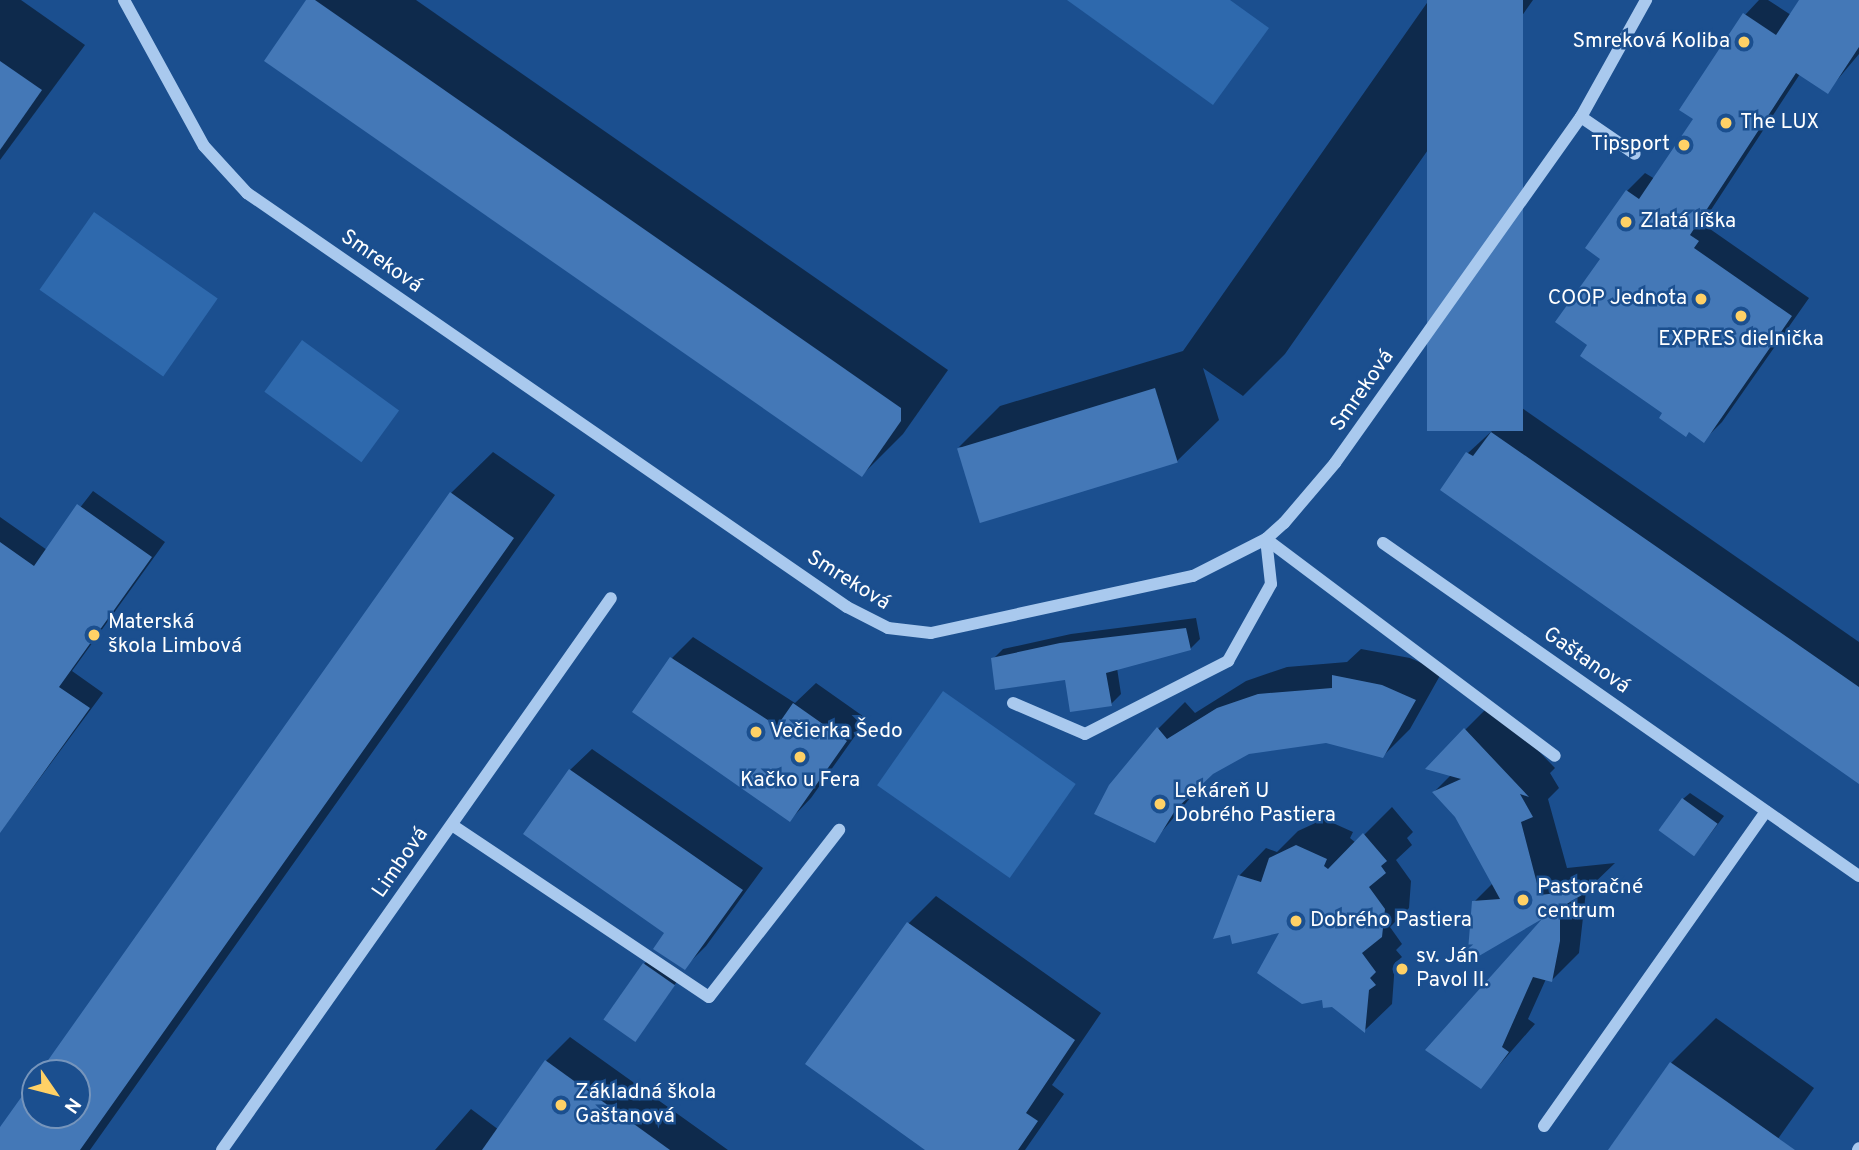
<!DOCTYPE html>
<html>
<head>
<meta charset="utf-8">
<style>
	body { margin:0 }
	#map { position:relative; width:1859px; height:1150px; overflow:hidden; background:#1b4f8f; font-family:Overpass,sans-serif }
	div>[style] { position:absolute }
	.green>* { inset:0; background:#2e69ad; transform-origin:0 0 }
	.shadow>* { inset:0; background:#0007 }
	.building>* { inset:0; background:#4478b7; transform-origin:0 0 }
	.minor>* { height:12px; margin:-6px; padding:0 6px; transform-origin:6px; border-radius:6px; background:#a9c9ee }
	.dots>* { width:19px; height:19px; translate:-50% -50%; box-sizing:border-box; border:4px solid #1b4f8f; border-radius:50% }
	span { translate:-50% -50%; white-space:nowrap; text-align:center; line-height:1.15; -webkit-text-stroke:5px #1b4f8f; paint-order:stroke }
	.poi-label { font-size:21px; color:#fff }
	.right { translate:-100% -50%; text-align:right }
	.left { translate:0 -50%; text-align:left }
	.street-label { font-size:21px; color:#fff }
	.north { position:absolute; left:21px; top:1059px; width:70px; height:70px; box-sizing:border-box; background:#1b4f8f; border:2px solid #7695bc; border-radius:50%; rotate:125deg; font-size:19px; font-weight:700; line-height:28px; text-align:center; color:#fff }
	.north::after { content:''; display:block; margin:auto; width:24px; height:32px; background:#ffd166; clip-path:polygon(50% 0,100% 100%,50% 72%,0 100%) }
</style>
</head>
<body>
<div id="map">
	<div class="green">
		<i style="clip-path:polygon(1067px 0,1230px 0,1269px 28px,1213px 105px)"></i>
		<i style="left:94px;top:212px;width:151px;height:95px;rotate:35deg"></i>
		<i style="left:302px;top:340px;width:120px;height:64px;rotate:36deg"></i>
		<i style="left:943px;top:691px;width:162px;height:115px;rotate:35deg"></i>
	</div>
	<div class="shadow">
		<i style="clip-path:polygon(0 0,21px 0,85px 45px,0 160px)"></i>
		<i style="clip-path:polygon(308px 0,416px 0,948px 370px,903px 434px,862px 475px)"></i>
		<i style="clip-path:polygon(1429px 0,1533px 0,1285px 354px,1243px 396px,1203px 368px,1219px 420px,1177px 461px,959px 447px,1000px 406px,1183px 351px)"></i>
		<i style="clip-path:polygon(1759px 0,1768px 0,1791px 15px,1801px 0,1859px 0,1859px 54px,1827px 92px,1800px 74px,1707px 216px,1716px 222px,1710px 229px,1809px 298px,1722px 422px,1704px 440px,1665px 413px,1590px 344px,1602px 258px,1627px 191px,1645px 173px,1655px 179px,1696px 119px,1745px 15px)"></i>
		<i style="clip-path:polygon(1519px 406px,1859px 642px,1859px 781px,1442px 489px,1468px 453px)"></i>
		<i style="clip-path:polygon(493px 452px,555px 495px,90px 1150px,0 1150px,0 1129px,35px 1079px,35px 1115px,77px 1115px,77px 1073px,40px 1073px,451px 493px)"></i>
		<i style="clip-path:polygon(93px 491px,165px 542px,72px 671px,103px 693px,0 832px,0 517px,47px 550px)"></i>
		<i style="clip-path:polygon(1196px 618px,1200px 639px,1190px 649px,1117px 668px,1121px 694px,1111px 704px,1067px 678px,993px 659px,1003px 649px,1071px 634px)"></i>
		<i style="clip-path:polygon(693px 637px,795px 703px,816px 683px,867px 719px,811px 798px,790px 820px,672px 658px)"></i>
		<i style="clip-path:polygon(1361px 649px,1410px 658px,1442px 672px,1410px 729px,1383px 756px,1326px 741px,1249px 753px,1212px 772px,1154px 841px,1158px 729px,1185px 702px,1195px 713px,1246px 681px,1287px 667px,1347px 662px)"></i>
		<i style="clip-path:polygon(1492px 703px,1555px 768px,1550px 773px,1559px 788px,1548px 799px,1567px 868px,1615px 863px,1586px 891px,1579px 953px,1552px 980px,1546px 979px,1528px 1019px,1535px 1024px,1481px 1086px,1549px 914px,1474px 902px,1493px 883px,1456px 816px,1434px 792px,1452px 774px,1465px 730px)"></i>
		<i style="clip-path:polygon(592px 749px,763px 868px,706px 946px,684px 968px,667px 933px,526px 834px,570px 770px)"></i>
		<i style="clip-path:polygon(1690px 793px,1724px 816px,1695px 854px,1683px 799px)"></i>
		<i style="clip-path:polygon(1392px 807px,1413px 832px,1407px 838px,1412px 845px,1396px 860px,1411px 881px,1409px 908px,1390px 927px,1402px 944px,1396px 950px,1402px 957px,1395px 963px,1392px 1004px,1365px 1030px,1323px 998px,1282px 930px,1239px 876px,1266px 848px,1277px 852px,1298px 831px,1324px 819px,1353px 832px,1350px 838px,1356px 843px)"></i>
		<i style="clip-path:polygon(936px 896px,1101px 1013px,1052px 1085px,1064px 1094px,1025px 1150px,928px 1150px,807px 1064px,909px 923px)"></i>
		<i style="clip-path:polygon(651px 957px,680px 977px,635px 1041px,644px 964px)"></i>
		<i style="clip-path:polygon(1716px 1018px,1814px 1088px,1770px 1150px,1610px 1150px,1671px 1063px)"></i>
		<i style="clip-path:polygon(570px 1037px,728px 1150px,435px 1150px,471px 1109px,499px 1130px,546px 1061px)"></i>
	</div>
	<div class="building">
		<i style="clip-path:polygon(306px 0,315px 0,901px 408px,901px 421px,862px 477px,264px 61px)"></i>
		<i style="left:1427px;top:0;width:96px;height:431px"></i>
		<i style="clip-path:polygon(1799px 0,1859px 0,1859px 47px,1828px 94px,1796px 73px,1690px 235px,1699px 241px,1694px 248px,1792px 316px,1704px 443px,1689px 432px,1686px 437px,1659px 418px,1662px 413px,1580px 356px,1587px 345px,1555px 322px,1600px 259px,1585px 248px,1626px 190px,1639px 199px,1693px 119px,1679px 110px,1743px 13px,1776px 35px)"></i>
		<i style="clip-path:polygon(0 61px,42px 90px,0 150px)"></i>
		<i style="left:1155px;top:388px;width:78px;height:207px;rotate:73deg"></i>
		<i style="clip-path:polygon(1491px 432px,1859px 687px,1859px 784px,1440px 490px,1466px 452px,1473px 456px)"></i>
		<i style="clip-path:polygon(450px 492px,514px 538px,80px 1150px,0 1150px,0 1127px,35px 1078px,35px 1115px,77px 1115px,77px 1073px,39px 1073px)"></i>
		<i style="clip-path:polygon(77px 504px,152px 557px,59px 687px,90px 708px,0 833px,0 542px,34px 566px)"></i>
		<i style="clip-path:polygon(1186px 628px,1191px 650px,1106px 673px,1112px 706px,1070px 712px,1065px 680px,995px 690px,991px 658px,1060px 643px)"></i>
		<i style="clip-path:polygon(670px 657px,777px 726px,793px 703px,847px 741px,790px 822px,632px 712px)"></i>
		<i style="clip-path:polygon(1332px 675px,1382px 685px,1416px 700px,1383px 758px,1326px 743px,1249px 754px,1213px 774px,1176px 809px,1155px 843px,1094px 814px,1109px 785px,1157px 727px,1167px 739px,1217px 708px,1258px 694px,1332px 688px)"></i>
		<i style="clip-path:polygon(1464px 728px,1529px 797px,1520px 794px,1533px 817px,1521px 822px,1540px 895px,1592px 889px,1560px 908px,1560px 941px,1552px 982px,1533px 977px,1502px 1047px,1509px 1052px,1481px 1089px,1425px 1050px,1542px 919px,1467px 963px,1472px 901px,1500px 899px,1455px 817px,1432px 792px,1461px 779px,1425px 769px)"></i>
		<i style="clip-path:polygon(569px 769px,743px 890px,685px 970px,653px 949px,664px 933px,523px 834px)"></i>
		<i style="left:1682px;top:798px;width:44px;height:40px;rotate:36deg"></i>
		<i style="clip-path:polygon(1363px 833px,1387px 861px,1381px 866px,1386px 873px,1369px 887px,1385px 909px,1382px 937px,1362px 953px,1376px 972px,1370px 978px,1376px 985px,1369px 990px,1365px 1033px,1332px 1007px,1323px 1008px,1322px 1000px,1302px 1004px,1257px 973px,1279px 933px,1232px 944px,1230px 935px,1213px 939px,1238px 875px,1261px 882px,1269px 858px,1296px 845px,1327px 859px,1324px 866px,1328px 869px)"></i>
		<i style="clip-path:polygon(907px 922px,1075px 1040px,1026px 1113px,1038px 1121px,1018px 1150px,925px 1150px,805px 1064px)"></i>
		<i style="left:643px;top:963px;width:39px;height:69px;rotate:35deg"></i>
		<i style="clip-path:polygon(545px 1060px,670px 1150px,482px 1150px)"></i>
		<i style="clip-path:polygon(1670px 1062px,1726px 1101px,1795px 1150px,1608px 1150px)"></i>
	</div>
	<div class="minor">
		<i style="left:124px;top:0;width:166px;rotate:61.3deg"></i>
		<i style="left:204px;top:146px;width:64px;rotate:47.5deg"></i>
		<i style="left:247px;top:193px;width:729px;rotate:34.61deg"></i>
		<i style="left:847px;top:607px;width:46px;rotate:27.1deg"></i>
		<i style="left:888px;top:628px;width:43px;rotate:6.6deg"></i>
		<i style="left:931px;top:633px;width:268px;rotate:-12.3deg"></i>
		<i style="left:1193px;top:576px;width:82px;rotate:-26.9deg"></i>
		<i style="left:1266px;top:539px;width:24px;rotate:-42deg"></i>
		<i style="left:1284px;top:523px;width:79px;rotate:-49.6deg"></i>
		<i style="left:1335px;top:463px;width:425px;rotate:-54.6deg"></i>
		<i style="left:1581px;top:117px;width:134px;rotate:-60.9deg"></i>
		<i style="left:1581px;top:117px;width:65px;rotate:34.4deg"></i>
		<i style="left:1266px;top:539px;width:361px;rotate:36.9deg"></i>
		<i style="left:1383px;top:543px;width:581px;rotate:34.98deg"></i>
		<i style="left:1013px;top:703px;width:78px;rotate:23.3deg"></i>
		<i style="left:1085px;top:734px;width:161px;rotate:-27deg"></i>
		<i style="left:1228px;top:661px;width:88px;rotate:-60.8deg"></i>
		<i style="left:1271px;top:584px;width:45px;rotate:-96.3deg"></i>
		<i style="left:452px;top:825px;width:309px;rotate:33.8deg"></i>
		<i style="left:709px;top:997px;width:212px;rotate:-52.1deg"></i>
		<i style="left:1544px;top:1126px;width:385px;rotate:-54.8deg"></i>
		<i style="left:222px;top:1150px;width:675px;rotate:-54.83deg"></i>
		<i style="left:1858px;top:1150px;width:2px;rotate:-63deg"></i>
	</div>
	<div class="dots">
		<i style="left:1744px;top:42px;background:#ffd166"></i>
		<i style="left:1726px;top:123px;background:#ffd166"></i>
		<i style="left:1684px;top:145px;background:#ffd166"></i>
		<i style="left:1626px;top:222px;background:#ffd166"></i>
		<i style="left:1701px;top:299px;background:#ffd166"></i>
		<i style="left:1741px;top:316px;background:#ffd166"></i>
		<i style="left:94px;top:635px;background:#ffd166"></i>
		<i style="left:756px;top:732px;background:#ffd166"></i>
		<i style="left:800px;top:757px;background:#ffd166"></i>
		<i style="left:1160px;top:804px;background:#ffd166"></i>
		<i style="left:1523px;top:900px;background:#ffd166"></i>
		<i style="left:1296px;top:921px;background:#ffd166"></i>
		<i style="left:1402px;top:969px;background:#ffd166"></i>
		<i style="left:561px;top:1105px;background:#ffd166"></i>
	</div>
	<div class="poi-label">
		<span class="right" style="left:1730px;top:42px">Smreková Koliba</span>
		<span class="left" style="left:1740px;top:123px">The LUX</span>
		<span class="right" style="left:1670px;top:145px">Tipsport</span>
		<span class="left" style="left:1640px;top:222px">Zlatá líška</span>
		<span class="right" style="left:1687px;top:299px">COOP Jednota</span>
		<span style="left:1741px;top:340px">EXPRES dielnička</span>
		<span class="left" style="left:108px;top:635px">Materská<br>škola Limbová</span>
		<span class="left" style="left:770px;top:732px">Večierka Šedo</span>
		<span style="left:800px;top:781px">Kačko u Fera</span>
		<span class="left" style="left:1174px;top:804px">Lekáreň U<br>Dobrého Pastiera</span>
		<span class="left" style="left:1537px;top:900px">Pastoračné<br>centrum</span>
		<span class="left" style="left:1310px;top:921px">Dobrého Pastiera</span>
		<span class="left" style="left:1416px;top:969px">sv. Ján<br>Pavol II.</span>
		<span class="left" style="left:575px;top:1105px">Základná škola<br>Gaštanová</span>
	</div>
	<div class="street-label">
		<span style="left:381px;top:262px;rotate:35deg">Smreková</span>
		<span style="left:1363px;top:391px;rotate:-55deg">Smreková</span>
		<span style="left:848px;top:581px;rotate:32deg">Smreková</span>
		<span style="left:1586px;top:661px;rotate:35deg">Gaštanová</span>
		<span style="left:401px;top:863px;rotate:-55deg">Limbová</span>
	</div>
	<div class="north">N</div>
</div>
</body>
</html>
